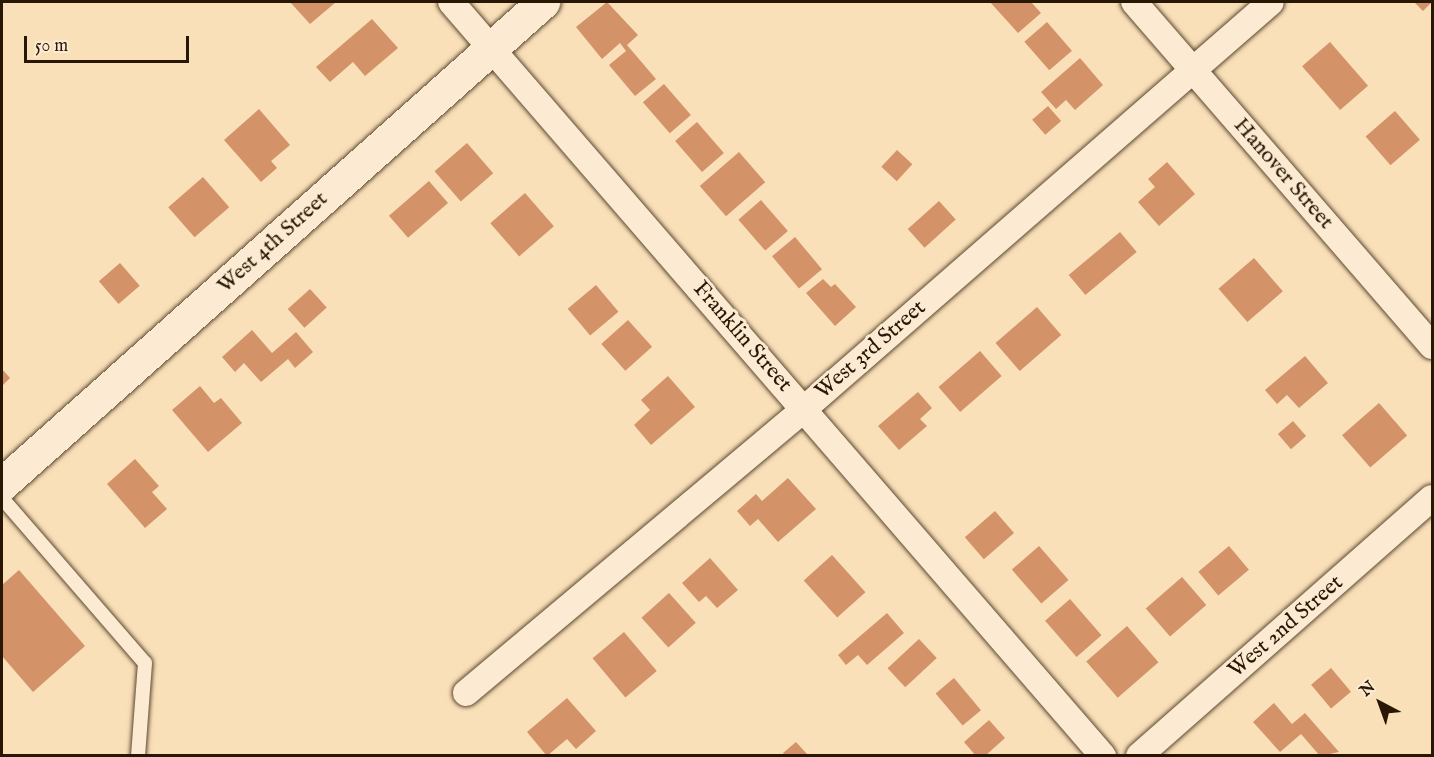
<!DOCTYPE html>
<html>
<head>
<meta charset="utf-8">
<style>
	body { margin:0 }
	#map { position:relative; width:1434px; height:757px; overflow:hidden; background:#fae0b9; font-family:"IM FELL English",serif }
	div>[style] { position:absolute }
	.building>* { inset:0; background:#d39267; transform-origin:0 0 }
	.roads { filter:drop-shadow(0 0 2px #5c4931) drop-shadow(0 0 2px #5c4931) }
	.lane>* { height:14px; margin:-7px; padding:0 7px; transform-origin:7px; border-radius:7px; background:#fcebd2 }
	.street>* { height:26px; margin:-13px; padding:0 13px; transform-origin:13px; border-radius:13px; background:#fcebd2 }
	.secondary>* { height:33px; margin:-16.5px; padding:0 16.5px; transform-origin:16.5px; border-radius:16.5px; background:#fcebd2 }
	span { translate:-50% -50%; white-space:nowrap; text-align:center; line-height:1.15; -webkit-text-stroke:6px #fcebd2; paint-order:stroke }
	.street-label { font-size:22px; color:#271704 }
	.frame { position:absolute; inset:0; border:3px solid #271704; pointer-events:none }
	.north { position:absolute; left:1350px; top:673px; width:60px; height:60px; -webkit-text-stroke:4px #fcebd2; paint-order:stroke; rotate:319deg; font-size:16px; font-weight:700; line-height:24px; text-align:center; color:#271704 }
	.north::after { content:''; display:block; margin:auto; width:21px; height:27px; background:#271704; clip-path:polygon(50% 0,100% 100%,50% 72%,0 100%) }
	.scale { position:absolute; left:24px; top:36px; width:165px; height:27px; box-sizing:border-box; border:3px solid #271704; border-top:0; padding-left:8px; font-size:18px; line-height:21px; white-space:nowrap; color:#271704; -webkit-text-stroke:4px #fcebd2; paint-order:stroke }
</style>
</head>
<body>
<div id="map">
	<div class="building">
		<i style="clip-path:polygon(290px 2px,336px 2px,310px 24px)"></i>
		<i style="clip-path:polygon(607px 2px,638px 35px,627px 45px,656px 79px,635px 96px,609px 65px,626px 51px,620px 43px,602px 59px,576px 27px)"></i>
		<i style="clip-path:polygon(990px 2px,1031px 2px,1041px 13px,1018px 33px)"></i>
		<i style="clip-path:polygon(1414px 2px,1432px 2px,1423px 11px)"></i>
		<i style="clip-path:polygon(372px 19px,398px 48px,365px 76px,353px 62px,330px 82px,316px 67px)"></i>
		<i style="left:1047px;top:22px;width:38px;height:30px;rotate:49deg"></i>
		<i style="left:1330px;top:42px;width:58px;height:37px;rotate:49deg"></i>
		<i style="clip-path:polygon(1080px 58px,1103px 85px,1075px 110px,1066px 100px,1056px 109px,1041px 92px)"></i>
		<i style="left:664px;top:84px;width:41px;height:28px;rotate:49deg"></i>
		<i style="left:1048px;top:106px;width:20px;height:21px;rotate:49deg"></i>
		<i style="clip-path:polygon(259px 109px,290px 145px,271px 161px,277px 168px,261px 182px,224px 140px)"></i>
		<i style="left:1395px;top:111px;width:38px;height:39px;rotate:49deg"></i>
		<i style="left:697px;top:122px;width:41px;height:29px;rotate:49deg"></i>
		<i style="left:467px;top:143px;width:40px;height:43px;rotate:49deg"></i>
		<i style="left:897px;top:150px;width:21px;height:23px;rotate:43deg"></i>
		<i style="left:739px;top:152px;width:40px;height:52px;rotate:49deg"></i>
		<i style="clip-path:polygon(1167px 162px,1195px 194px,1159px 226px,1138px 202px,1155px 187px,1148px 179px)"></i>
		<i style="left:203px;top:177px;width:40px;height:46px;rotate:49deg"></i>
		<i style="left:429px;top:181px;width:29px;height:53px;rotate:49deg"></i>
		<i style="left:525px;top:193px;width:44px;height:46px;rotate:49deg"></i>
		<i style="left:761px;top:200px;width:41px;height:30px;rotate:49deg"></i>
		<i style="left:939px;top:201px;width:25px;height:42px;rotate:48deg"></i>
		<i style="left:1120px;top:232px;width:26px;height:67px;rotate:50deg"></i>
		<i style="left:795px;top:237px;width:42px;height:30px;rotate:50deg"></i>
		<i style="left:1254px;top:258px;width:44px;height:47px;rotate:49deg"></i>
		<i style="left:120px;top:263px;width:30px;height:28px;rotate:49deg"></i>
		<i style="clip-path:polygon(823px 279px,831px 287px,835px 284px,856px 307px,835px 326px,806px 293px)"></i>
		<i style="left:596px;top:285px;width:35px;height:37px;rotate:50deg"></i>
		<i style="left:310px;top:289px;width:25px;height:30px;rotate:48deg"></i>
		<i style="left:1037px;top:307px;width:37px;height:55px;rotate:49deg"></i>
		<i style="left:628px;top:320px;width:36px;height:36px;rotate:48deg"></i>
		<i style="clip-path:polygon(252px 330px,272px 353px,296px 332px,313px 352px,295px 368px,288px 359px,261px 382px,244px 363px,235px 372px,222px 357px)"></i>
		<i style="left:980px;top:351px;width:33px;height:55px;rotate:49deg"></i>
		<i style="clip-path:polygon(1305px 356px,1328px 383px,1299px 408px,1287px 395px,1277px 404px,1265px 390px)"></i>
		<i style="clip-path:polygon(2px 369px,10px 378px,2px 386px)"></i>
		<i style="clip-path:polygon(668px 376px,695px 407px,651px 445px,634px 425px,650px 410px,641px 400px)"></i>
		<i style="clip-path:polygon(200px 386px,214px 403px,221px 398px,242px 423px,208px 452px,172px 410px)"></i>
		<i style="clip-path:polygon(918px 392px,932px 408px,920px 419px,927px 426px,899px 450px,878px 426px)"></i>
		<i style="left:1379px;top:403px;width:43px;height:49px;rotate:49deg"></i>
		<i style="left:1293px;top:421px;width:20px;height:20px;rotate:49deg"></i>
		<i style="clip-path:polygon(135px 459px,159px 486px,152px 492px,167px 509px,145px 528px,107px 484px)"></i>
		<i style="clip-path:polygon(788px 478px,816px 509px,778px 542px,758px 519px,750px 526px,737px 511px,756px 494px,762px 501px)"></i>
		<i style="left:995px;top:511px;width:29px;height:40px;rotate:49deg"></i>
		<i style="left:1039px;top:546px;width:45px;height:36px;rotate:49deg"></i>
		<i style="left:1229px;top:546px;width:31px;height:40px;rotate:50deg"></i>
		<i style="left:832px;top:555px;width:50px;height:38px;rotate:48deg"></i>
		<i style="clip-path:polygon(710px 558px,738px 590px,717px 608px,706px 596px,699px 602px,682px 583px)"></i>
		<i style="clip-path:polygon(19px 570px,85px 646px,33px 692px,2px 656px,2px 585px)"></i>
		<i style="left:1182px;top:577px;width:37px;height:48px;rotate:49deg"></i>
		<i style="left:669px;top:593px;width:40px;height:37px;rotate:48deg"></i>
		<i style="left:1070px;top:599px;width:48px;height:33px;rotate:49deg"></i>
		<i style="clip-path:polygon(887px 613px,904px 633px,867px 665px,858px 655px,846px 665px,838px 655px)"></i>
		<i style="left:1127px;top:626px;width:48px;height:54px;rotate:49deg"></i>
		<i style="left:624px;top:632px;width:51px;height:41px;rotate:50deg"></i>
		<i style="left:919px;top:639px;width:26px;height:43px;rotate:47deg"></i>
		<i style="left:1331px;top:668px;width:31px;height:26px;rotate:50deg"></i>
		<i style="left:954px;top:678px;width:42px;height:24px;rotate:50deg"></i>
		<i style="clip-path:polygon(567px 698px,596px 731px,576px 749px,567px 739px,547px 756px,527px 732px)"></i>
		<i style="clip-path:polygon(1274px 703px,1292px 724px,1305px 713px,1339px 752px,1320px 756px,1301px 734px,1280px 752px,1253px 722px)"></i>
		<i style="clip-path:polygon(989px 720px,1005px 738px,985px 756px,976px 756px,964px 742px)"></i>
		<i style="clip-path:polygon(796px 742px,807px 754px,785px 756px,783px 753px)"></i>
	</div>
	<div class="roads">
		<div class="lane">
			<i style="left:2px;top:498px;width:218px;rotate:49.1deg"></i>
			<i style="left:145px;top:663px;width:93px;rotate:94.3deg"></i>
		</div>
		<div class="street">
			<i style="left:451px;top:2px;width:997px;rotate:49.15deg"></i>
			<i style="left:1134px;top:2px;width:455px;rotate:49.1deg"></i>
			<i style="left:466px;top:693px;width:441px;rotate:-40deg"></i>
			<i style="left:804px;top:409px;width:619px;rotate:-41.07deg"></i>
			<i style="left:1139px;top:756px;width:390px;rotate:-41.4deg"></i>
		</div>
		<div class="secondary">
			<i style="left:2px;top:484px;width:725px;rotate:-41.7deg"></i>
		</div>
	</div>
	<div class="street-label">
		<span style="left:1283px;top:174px;rotate:49deg">Hanover Street</span>
		<span style="left:273px;top:243px;rotate:-42deg">West 4th Street</span>
		<span style="left:742px;top:337px;rotate:49deg">Franklin Street</span>
		<span style="left:871px;top:350px;rotate:-41deg">West 3rd Street</span>
		<span style="left:1286px;top:627px;rotate:-41deg">West 2nd Street</span>
	</div>
	<div class="frame"></div>
	<div class="north">N</div>
	<div class="scale">50 m</div>
</div>
</body>
</html>
